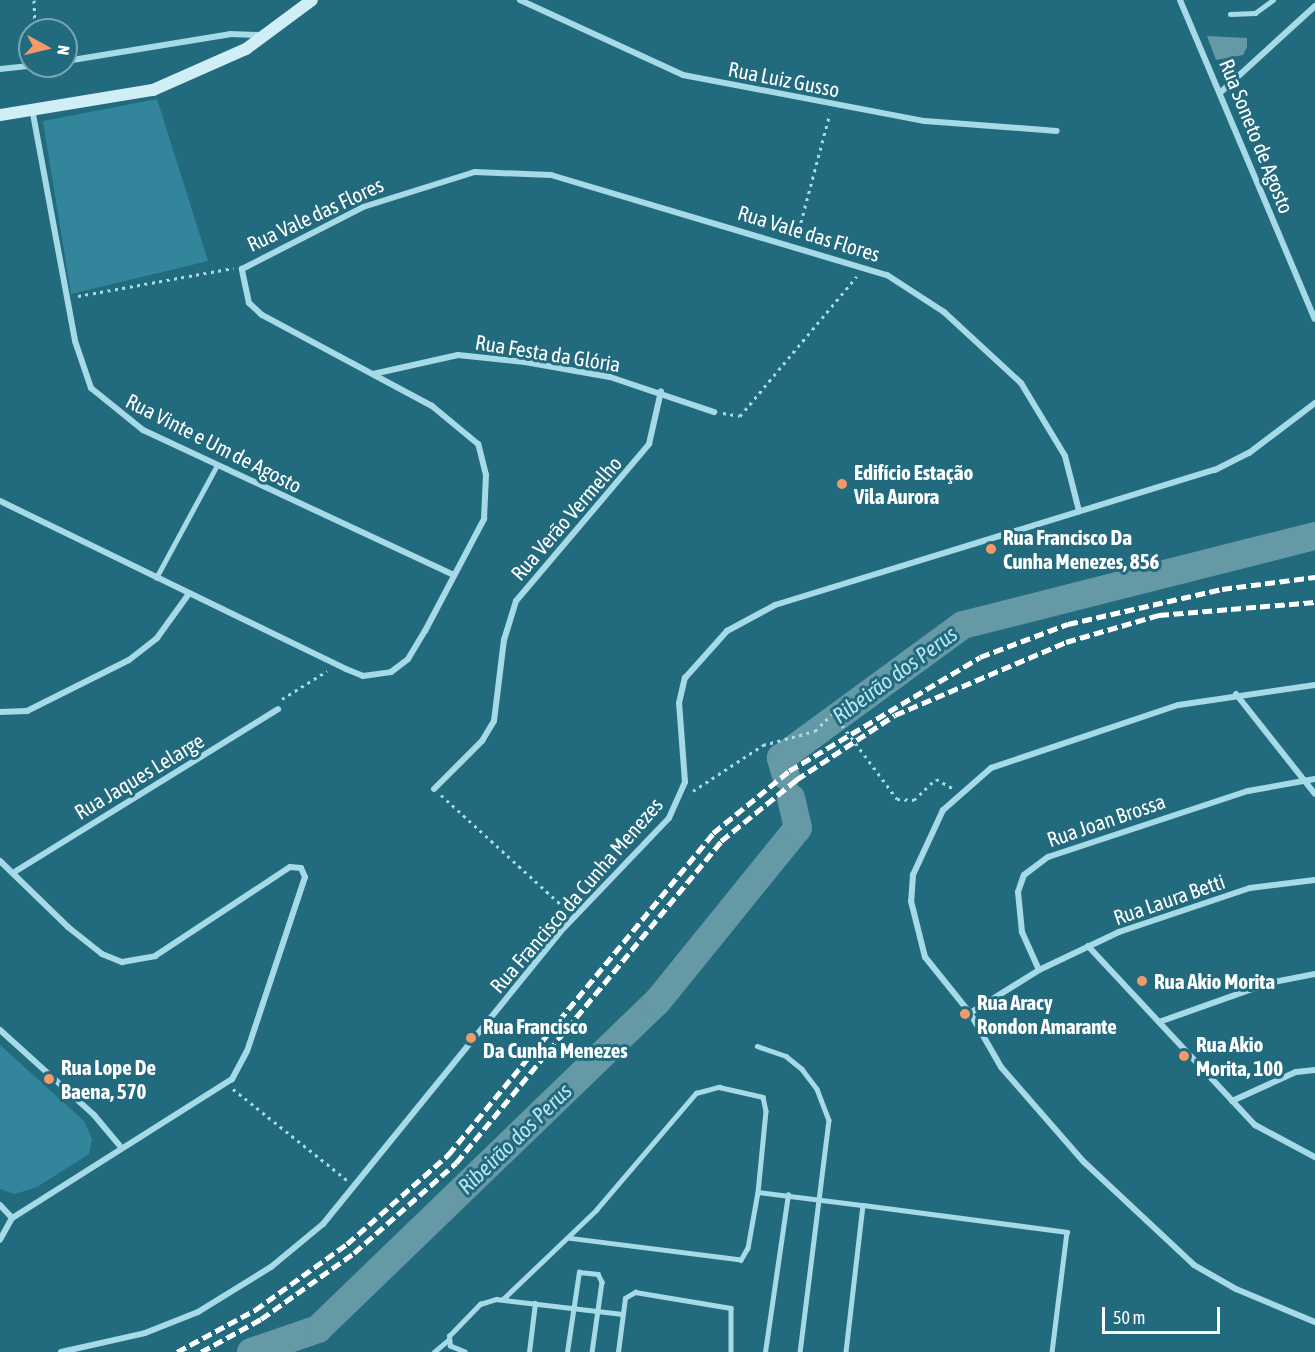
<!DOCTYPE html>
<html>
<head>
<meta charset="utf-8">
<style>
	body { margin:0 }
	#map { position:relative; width:1315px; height:1352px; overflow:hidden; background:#226b7e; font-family:"Asap Condensed",sans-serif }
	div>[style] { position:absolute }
	.green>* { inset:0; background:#32859a }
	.water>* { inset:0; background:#6599a6 }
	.river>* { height:28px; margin:-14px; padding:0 14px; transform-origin:14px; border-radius:14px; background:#6599a6 }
	.path>* { height:3px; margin-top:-1.5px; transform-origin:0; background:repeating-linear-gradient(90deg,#a6dae6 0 3px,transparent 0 7.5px) }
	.lane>* { height:4.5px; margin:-2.25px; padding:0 2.25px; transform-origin:2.25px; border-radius:2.25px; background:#a6dae6 }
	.street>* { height:6px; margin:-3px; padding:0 3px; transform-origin:3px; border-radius:3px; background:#a6dae6 }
	.secondary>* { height:12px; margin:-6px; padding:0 6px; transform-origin:6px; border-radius:6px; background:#d0eef6 }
	.rail>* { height:4.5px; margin-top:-2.25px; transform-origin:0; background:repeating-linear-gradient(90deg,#fff 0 10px,transparent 0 14.5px) }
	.dots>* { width:16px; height:16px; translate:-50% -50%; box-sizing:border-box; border:3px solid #226b7e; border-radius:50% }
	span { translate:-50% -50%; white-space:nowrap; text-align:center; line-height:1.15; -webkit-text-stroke:6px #226b7e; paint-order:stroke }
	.street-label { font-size:21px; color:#fff }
	.poi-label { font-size:21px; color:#fff; font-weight:700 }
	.left { translate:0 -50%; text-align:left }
	.water-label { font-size:22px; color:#bae6f0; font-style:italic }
	.north { position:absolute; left:18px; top:18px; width:60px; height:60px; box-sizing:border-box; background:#226b7e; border:2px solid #7aa6b2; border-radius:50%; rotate:98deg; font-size:16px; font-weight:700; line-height:24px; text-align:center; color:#fff }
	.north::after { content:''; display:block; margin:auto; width:21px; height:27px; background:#f29a69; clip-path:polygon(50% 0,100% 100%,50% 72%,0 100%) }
	.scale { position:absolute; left:1102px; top:1307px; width:118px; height:27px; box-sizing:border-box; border:3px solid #fff; border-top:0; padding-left:8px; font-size:18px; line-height:21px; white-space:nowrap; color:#fff; -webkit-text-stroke:4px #226b7e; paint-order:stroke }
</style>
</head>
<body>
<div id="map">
	<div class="green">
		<i style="clip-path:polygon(157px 99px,208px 261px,71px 294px,43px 121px)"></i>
		<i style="clip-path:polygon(0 1045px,84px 1121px,92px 1139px,89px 1154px,37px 1187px,15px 1194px,0 1189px)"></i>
	</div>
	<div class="water">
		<i style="clip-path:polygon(1207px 36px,1247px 38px,1247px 47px,1243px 55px,1216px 60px)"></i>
	</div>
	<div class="river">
		<i style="left:786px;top:776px;width:19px;rotate:-106deg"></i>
		<i style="left:781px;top:758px;width:225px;rotate:-36.2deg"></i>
		<i style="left:963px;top:625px;width:363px;rotate:-14.2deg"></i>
		<i style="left:251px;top:1352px;width:71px;rotate:-18.9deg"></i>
		<i style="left:318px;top:1329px;width:471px;rotate:-44deg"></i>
		<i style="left:657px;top:1002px;width:224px;rotate:-51deg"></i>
		<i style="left:798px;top:828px;width:31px;rotate:-103deg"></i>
	</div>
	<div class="path">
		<i style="left:34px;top:0;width:30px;rotate:88deg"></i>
		<i style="left:797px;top:237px;width:128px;rotate:-75.1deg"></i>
		<i style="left:78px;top:296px;width:158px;rotate:-10.2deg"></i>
		<i style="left:723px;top:413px;width:17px;rotate:10deg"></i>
		<i style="left:740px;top:416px;width:182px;rotate:-50.1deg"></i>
		<i style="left:282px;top:699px;width:53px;rotate:-31.9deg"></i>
		<i style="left:693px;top:791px;width:84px;rotate:-33.3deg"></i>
		<i style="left:763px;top:745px;width:54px;rotate:-15.1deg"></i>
		<i style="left:815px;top:731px;width:25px;rotate:-45deg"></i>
		<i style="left:833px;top:713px;width:107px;rotate:53.3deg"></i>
		<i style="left:897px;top:799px;width:17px;rotate:3deg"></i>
		<i style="left:914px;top:800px;width:30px;rotate:-44deg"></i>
		<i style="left:936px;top:779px;width:21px;rotate:29deg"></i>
		<i style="left:441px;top:795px;width:171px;rotate:42.4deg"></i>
		<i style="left:233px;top:1089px;width:146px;rotate:38.6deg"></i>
	</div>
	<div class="lane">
		<i style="left:1230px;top:14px;width:25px;rotate:-2deg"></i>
		<i style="left:1255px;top:13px;width:22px;rotate:-36deg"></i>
		<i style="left:156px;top:578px;width:128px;rotate:-61.6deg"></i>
		<i style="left:757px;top:1046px;width:31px;rotate:19deg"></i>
		<i style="left:786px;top:1056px;width:21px;rotate:39deg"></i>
		<i style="left:802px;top:1069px;width:25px;rotate:53deg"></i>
		<i style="left:817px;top:1089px;width:33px;rotate:69deg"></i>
		<i style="left:829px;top:1120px;width:234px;rotate:97.1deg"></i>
		<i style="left:758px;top:1192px;width:106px;rotate:7.1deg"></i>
		<i style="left:863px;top:1205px;width:148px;rotate:96.6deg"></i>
		<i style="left:863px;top:1205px;width:206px;rotate:7.5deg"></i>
		<i style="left:1067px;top:1232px;width:121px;rotate:97.1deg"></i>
		<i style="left:503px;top:1299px;width:129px;rotate:-43.7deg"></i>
		<i style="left:596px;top:1210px;width:154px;rotate:-49.5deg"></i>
		<i style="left:696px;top:1093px;width:24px;rotate:-15deg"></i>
		<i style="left:719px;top:1087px;width:45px;rotate:12.8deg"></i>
		<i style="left:763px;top:1097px;width:14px;rotate:78deg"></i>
		<i style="left:766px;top:1111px;width:81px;rotate:95.6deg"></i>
		<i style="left:758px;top:1192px;width:57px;rotate:100.1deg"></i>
		<i style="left:748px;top:1248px;width:14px;rotate:120deg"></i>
		<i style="left:741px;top:1260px;width:174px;rotate:-172.8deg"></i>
		<i style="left:434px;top:1352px;width:17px;rotate:-40deg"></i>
		<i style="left:465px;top:1352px;width:16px;rotate:-158deg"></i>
		<i style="left:450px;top:1346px;width:10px;rotate:-96deg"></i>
		<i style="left:449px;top:1336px;width:45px;rotate:-45.9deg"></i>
		<i style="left:480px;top:1304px;width:17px;rotate:-17deg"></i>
		<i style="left:496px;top:1299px;width:127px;rotate:6.8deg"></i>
		<i style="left:529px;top:1352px;width:49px;rotate:-83deg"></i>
		<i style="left:567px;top:1352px;width:81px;rotate:-81.5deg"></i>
		<i style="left:579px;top:1272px;width:19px;rotate:6deg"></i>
		<i style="left:598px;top:1274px;width:9px;rotate:63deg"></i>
		<i style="left:602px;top:1282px;width:71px;rotate:98.1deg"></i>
		<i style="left:618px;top:1352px;width:54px;rotate:-82.6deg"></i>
		<i style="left:625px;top:1298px;width:12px;rotate:-31deg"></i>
		<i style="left:635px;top:1292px;width:97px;rotate:9.5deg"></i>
		<i style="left:731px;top:1308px;width:44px;rotate:90deg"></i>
		<i style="left:765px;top:1352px;width:159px;rotate:-81.7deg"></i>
	</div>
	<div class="street">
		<i style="left:520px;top:0;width:179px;rotate:24.7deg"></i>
		<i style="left:683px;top:75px;width:246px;rotate:10.8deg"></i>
		<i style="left:925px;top:121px;width:132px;rotate:4.3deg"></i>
		<i style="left:1180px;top:0;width:346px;rotate:67.1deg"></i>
		<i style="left:66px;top:61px;width:166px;rotate:-9.3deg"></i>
		<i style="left:230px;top:34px;width:30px;rotate:2deg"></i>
		<i style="left:0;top:69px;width:30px;rotate:-6deg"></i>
		<i style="left:1222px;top:91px;width:126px;rotate:-42.4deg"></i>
		<i style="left:33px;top:114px;width:231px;rotate:79.5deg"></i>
		<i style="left:75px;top:341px;width:50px;rotate:71.2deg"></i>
		<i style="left:91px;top:388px;width:67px;rotate:38.9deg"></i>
		<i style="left:143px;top:430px;width:343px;rotate:25deg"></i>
		<i style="left:373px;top:374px;width:87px;rotate:-12.6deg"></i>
		<i style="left:458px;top:355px;width:67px;rotate:6deg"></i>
		<i style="left:525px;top:362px;width:86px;rotate:10deg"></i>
		<i style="left:610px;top:377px;width:110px;rotate:18.6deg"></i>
		<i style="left:0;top:501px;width:385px;rotate:25.9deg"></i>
		<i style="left:346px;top:669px;width:18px;rotate:22deg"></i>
		<i style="left:363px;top:676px;width:28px;rotate:-8deg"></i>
		<i style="left:391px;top:672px;width:21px;rotate:-37deg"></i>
		<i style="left:408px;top:659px;width:33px;rotate:-59deg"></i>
		<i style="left:425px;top:631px;width:127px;rotate:-62.2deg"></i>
		<i style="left:484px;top:519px;width:44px;rotate:-87.4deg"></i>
		<i style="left:486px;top:475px;width:32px;rotate:-104deg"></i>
		<i style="left:478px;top:444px;width:60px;rotate:-140.4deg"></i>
		<i style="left:432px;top:406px;width:193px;rotate:-151.8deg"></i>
		<i style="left:262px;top:315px;width:18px;rotate:-137deg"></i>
		<i style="left:249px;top:303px;width:35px;rotate:-102deg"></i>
		<i style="left:242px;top:269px;width:136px;rotate:-27.1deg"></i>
		<i style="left:363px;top:207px;width:117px;rotate:-17.4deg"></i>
		<i style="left:475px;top:172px;width:76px;rotate:2.3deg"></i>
		<i style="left:551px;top:175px;width:351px;rotate:16.6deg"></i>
		<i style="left:887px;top:275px;width:68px;rotate:33deg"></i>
		<i style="left:944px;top:312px;width:105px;rotate:42.7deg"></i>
		<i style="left:1021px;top:383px;width:85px;rotate:58.9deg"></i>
		<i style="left:1065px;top:456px;width:57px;rotate:75.7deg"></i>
		<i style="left:1315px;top:685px;width:138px;rotate:171.7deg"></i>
		<i style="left:1178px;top:705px;width:197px;rotate:161.4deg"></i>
		<i style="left:991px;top:768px;width:64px;rotate:138.8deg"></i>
		<i style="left:943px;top:810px;width:72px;rotate:114.8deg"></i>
		<i style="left:913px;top:875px;width:26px;rotate:94deg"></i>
		<i style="left:911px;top:901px;width:58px;rotate:76deg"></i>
		<i style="left:925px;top:957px;width:72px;rotate:51.2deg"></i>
		<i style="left:970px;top:1013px;width:62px;rotate:60.1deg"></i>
		<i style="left:1001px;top:1067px;width:126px;rotate:48.9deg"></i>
		<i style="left:1084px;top:1162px;width:151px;rotate:43.1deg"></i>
		<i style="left:1194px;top:1265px;width:48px;rotate:29.7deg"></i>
		<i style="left:1236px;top:1289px;width:86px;rotate:22.7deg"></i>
		<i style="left:1236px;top:694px;width:127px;rotate:51.7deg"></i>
		<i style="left:0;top:712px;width:27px;rotate:-2deg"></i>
		<i style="left:27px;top:711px;width:114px;rotate:-26.6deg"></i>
		<i style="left:129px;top:660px;width:36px;rotate:-38deg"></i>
		<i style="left:157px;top:638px;width:53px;rotate:-54.2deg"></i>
		<i style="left:434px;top:789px;width:68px;rotate:-45deg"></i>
		<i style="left:482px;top:741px;width:23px;rotate:-59deg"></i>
		<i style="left:494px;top:721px;width:82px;rotate:-83deg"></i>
		<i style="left:504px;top:640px;width:41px;rotate:-72.9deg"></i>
		<i style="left:516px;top:601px;width:206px;rotate:-49.7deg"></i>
		<i style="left:649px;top:444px;width:54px;rotate:-77.2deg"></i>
		<i style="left:0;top:861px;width:95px;rotate:44.1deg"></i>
		<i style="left:68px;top:927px;width:43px;rotate:38.5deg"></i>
		<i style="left:102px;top:954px;width:22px;rotate:22deg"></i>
		<i style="left:122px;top:962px;width:34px;rotate:-10deg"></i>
		<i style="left:155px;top:956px;width:162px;rotate:-33.4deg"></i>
		<i style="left:290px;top:867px;width:11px;rotate:5deg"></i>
		<i style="left:301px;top:868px;width:10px;rotate:66deg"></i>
		<i style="left:305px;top:877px;width:183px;rotate:108.4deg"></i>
		<i style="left:247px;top:1051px;width:32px;rotate:118deg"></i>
		<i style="left:232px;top:1079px;width:260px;rotate:147.7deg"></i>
		<i style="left:12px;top:1218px;width:25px;rotate:119deg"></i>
		<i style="left:16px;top:871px;width:308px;rotate:-31.7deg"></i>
		<i style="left:1088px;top:946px;width:245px;rotate:47deg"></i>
		<i style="left:1255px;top:1125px;width:68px;rotate:28.1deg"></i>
		<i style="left:1039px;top:970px;width:42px;rotate:-114.1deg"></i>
		<i style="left:1022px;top:932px;width:40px;rotate:-95.7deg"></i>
		<i style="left:1018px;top:892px;width:18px;rotate:-71deg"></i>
		<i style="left:1024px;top:875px;width:30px;rotate:-37deg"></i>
		<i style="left:1048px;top:857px;width:211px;rotate:-18.3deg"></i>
		<i style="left:1248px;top:791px;width:68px;rotate:-10.2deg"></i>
		<i style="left:970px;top:1013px;width:81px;rotate:-31.9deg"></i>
		<i style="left:1039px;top:970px;width:89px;rotate:-25.4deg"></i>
		<i style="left:1119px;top:932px;width:138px;rotate:-18.6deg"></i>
		<i style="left:1250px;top:888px;width:65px;rotate:-7deg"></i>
		<i style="left:1159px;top:1022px;width:117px;rotate:-19.5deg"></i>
		<i style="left:1269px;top:983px;width:47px;rotate:-11.1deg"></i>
		<i style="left:0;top:1030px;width:127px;rotate:42.1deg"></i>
		<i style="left:94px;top:1115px;width:40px;rotate:50deg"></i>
		<i style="left:1232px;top:1101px;width:70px;rotate:-24.4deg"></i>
		<i style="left:1296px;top:1072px;width:19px;rotate:-6deg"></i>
		<i style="left:0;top:1205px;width:18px;rotate:47deg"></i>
		<i style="left:61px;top:1352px;width:86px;rotate:-12.7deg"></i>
		<i style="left:145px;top:1333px;width:57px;rotate:-21.6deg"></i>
		<i style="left:198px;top:1312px;width:86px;rotate:-31.7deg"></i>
		<i style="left:271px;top:1267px;width:67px;rotate:-39.6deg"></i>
		<i style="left:323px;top:1224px;width:377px;rotate:-50.9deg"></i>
		<i style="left:561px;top:931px;width:156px;rotate:-46.3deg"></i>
		<i style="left:669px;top:818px;width:39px;rotate:-66deg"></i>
		<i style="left:685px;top:782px;width:79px;rotate:-94.3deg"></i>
		<i style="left:679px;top:703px;width:26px;rotate:-77deg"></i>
		<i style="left:685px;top:678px;width:63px;rotate:-48.2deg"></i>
		<i style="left:727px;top:631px;width:55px;rotate:-28.4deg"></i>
		<i style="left:775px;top:605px;width:460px;rotate:-17.1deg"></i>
		<i style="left:1215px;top:470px;width:38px;rotate:-27deg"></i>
		<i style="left:1249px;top:453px;width:83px;rotate:-37.1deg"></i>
	</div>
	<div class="secondary">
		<i style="left:0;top:115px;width:155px;rotate:-9.3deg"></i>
		<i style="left:153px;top:90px;width:102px;rotate:-23.8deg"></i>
		<i style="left:246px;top:49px;width:82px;rotate:-36.6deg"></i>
	</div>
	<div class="rail">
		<i style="left:177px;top:1352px;width:89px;rotate:-28.3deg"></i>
		<i style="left:255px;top:1310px;width:113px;rotate:-35.7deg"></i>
		<i style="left:347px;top:1244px;width:135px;rotate:-41.4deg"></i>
		<i style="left:448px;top:1155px;width:417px;rotate:-50.5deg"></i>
		<i style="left:713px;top:833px;width:98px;rotate:-39.2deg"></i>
		<i style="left:789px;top:771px;width:222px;rotate:-30.8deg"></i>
		<i style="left:980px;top:657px;width:94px;rotate:-20.6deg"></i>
		<i style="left:1068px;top:624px;width:158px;rotate:-12.8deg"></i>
		<i style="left:1222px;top:589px;width:94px;rotate:-7.4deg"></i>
		<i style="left:201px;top:1352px;width:68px;rotate:-28.8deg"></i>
		<i style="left:261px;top:1319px;width:114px;rotate:-35.4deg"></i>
		<i style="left:354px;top:1253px;width:136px;rotate:-41.4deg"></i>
		<i style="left:456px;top:1163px;width:417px;rotate:-50.5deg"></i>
		<i style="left:721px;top:841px;width:97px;rotate:-39.1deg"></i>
		<i style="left:796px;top:780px;width:118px;rotate:-33.3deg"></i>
		<i style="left:895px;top:715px;width:186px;rotate:-23.1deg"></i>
		<i style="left:1066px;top:642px;width:97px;rotate:-16.2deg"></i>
		<i style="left:1159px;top:615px;width:157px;rotate:-4.8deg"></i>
	</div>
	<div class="dots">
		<i style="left:842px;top:484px;background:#f29a69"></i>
		<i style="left:991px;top:549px;background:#f29a69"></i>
		<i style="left:1142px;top:981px;background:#f29a69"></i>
		<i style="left:965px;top:1014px;background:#f29a69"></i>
		<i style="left:471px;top:1038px;background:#f29a69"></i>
		<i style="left:1184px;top:1056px;background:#f29a69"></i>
		<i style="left:49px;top:1079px;background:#f29a69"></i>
	</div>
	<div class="street-label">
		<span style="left:784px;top:79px;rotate:11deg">Rua Luiz Gusso</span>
		<span style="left:1257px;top:136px;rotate:68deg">Rua Soneto de Agosto</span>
		<span style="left:315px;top:214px;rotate:-25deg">Rua Vale das Flores</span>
		<span style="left:809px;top:233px;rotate:17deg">Rua Vale das Flores</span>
		<span style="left:548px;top:353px;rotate:9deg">Rua Festa da Glória</span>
		<span style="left:214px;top:443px;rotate:27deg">Rua Vinte e Um de Agosto</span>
		<span style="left:566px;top:518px;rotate:-49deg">Rua Verão Vermelho</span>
		<span style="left:139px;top:776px;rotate:-31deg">Rua Jaques Lelarge</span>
		<span style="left:1106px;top:820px;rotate:-19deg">Rua Joan Brossa</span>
		<span style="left:576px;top:895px;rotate:-49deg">Rua Francisco da Cunha Menezes</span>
		<span style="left:1169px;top:899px;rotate:-19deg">Rua Laura Betti</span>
	</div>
	<div class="poi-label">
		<span class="left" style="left:854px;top:484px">Edifício Estação<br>Vila Aurora</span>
		<span class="left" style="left:1003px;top:549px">Rua Francisco Da<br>Cunha Menezes, 856</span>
		<span class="left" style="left:1154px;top:981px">Rua Akio Morita</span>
		<span class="left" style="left:977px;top:1014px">Rua Aracy<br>Rondon Amarante</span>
		<span class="left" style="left:483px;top:1038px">Rua Francisco<br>Da Cunha Menezes</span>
		<span class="left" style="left:1196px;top:1056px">Rua Akio<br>Morita, 100</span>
		<span class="left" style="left:61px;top:1079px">Rua Lope De<br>Baena, 570</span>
	</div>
	<div class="water-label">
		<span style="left:895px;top:675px;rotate:-36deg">Ribeirão dos Perus</span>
		<span style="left:515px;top:1139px;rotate:-44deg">Ribeirão dos Perus</span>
	</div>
	<div class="north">N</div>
	<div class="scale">50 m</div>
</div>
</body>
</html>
